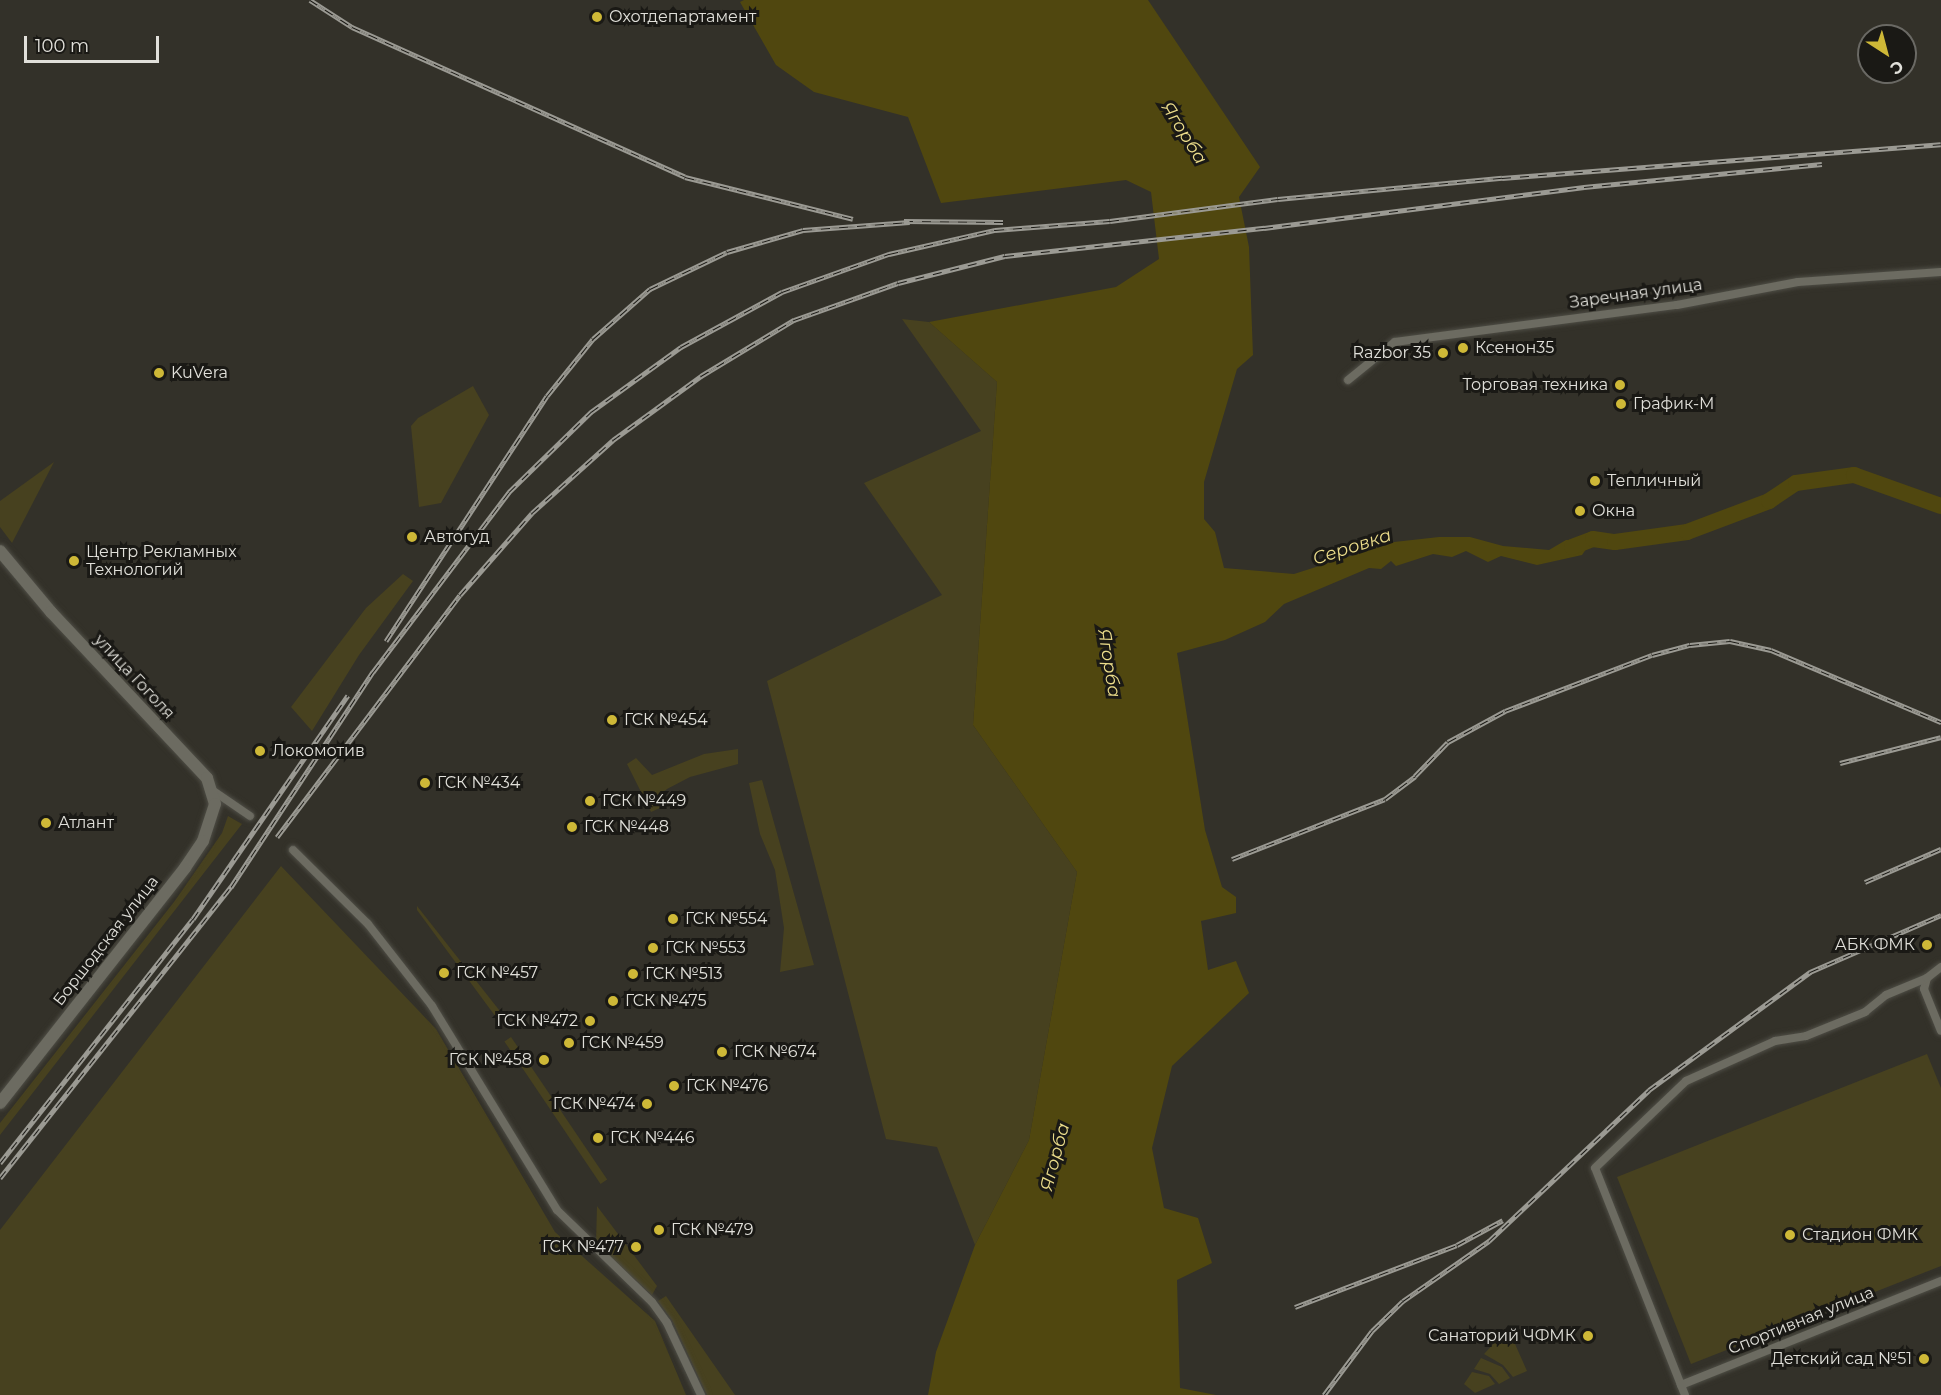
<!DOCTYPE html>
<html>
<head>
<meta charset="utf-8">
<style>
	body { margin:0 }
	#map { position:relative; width:1941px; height:1395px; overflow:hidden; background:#333129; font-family:Montserrat,sans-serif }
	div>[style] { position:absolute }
	.green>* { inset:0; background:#47411f; transform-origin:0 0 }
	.water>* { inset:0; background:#50470f }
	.river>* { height:16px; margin:-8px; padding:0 8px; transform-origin:8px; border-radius:8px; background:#50470f }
	.roads { filter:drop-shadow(0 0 2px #4e4d45) drop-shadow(0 0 2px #4e4d45) }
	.street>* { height:8px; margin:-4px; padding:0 4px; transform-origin:4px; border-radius:4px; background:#6c6b61 }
	.secondary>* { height:12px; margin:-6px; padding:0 6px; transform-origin:6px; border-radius:6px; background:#6c6b61 }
	.rail>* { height:5px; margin-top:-2.5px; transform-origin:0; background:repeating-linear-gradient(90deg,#1a1915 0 9px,#9b9a93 0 18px); box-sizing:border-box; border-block:2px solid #9b9a93 }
	.dots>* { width:16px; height:16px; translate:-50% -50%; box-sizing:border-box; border:3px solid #1a1915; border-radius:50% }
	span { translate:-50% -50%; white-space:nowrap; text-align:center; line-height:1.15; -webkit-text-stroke:6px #1a1915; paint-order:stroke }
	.poi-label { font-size:16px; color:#e1e0da }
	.left { translate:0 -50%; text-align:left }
	.right { translate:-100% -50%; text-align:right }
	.street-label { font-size:16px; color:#e1e0da }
	.water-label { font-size:18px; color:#ebdc8a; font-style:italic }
	.north { position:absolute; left:1857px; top:24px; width:60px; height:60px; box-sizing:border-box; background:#1a1915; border:2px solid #6a6964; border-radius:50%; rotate:144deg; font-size:16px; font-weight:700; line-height:24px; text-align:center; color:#e1e0da }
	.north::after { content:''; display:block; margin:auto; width:21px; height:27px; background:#ceb837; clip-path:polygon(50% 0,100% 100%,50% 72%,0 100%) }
	.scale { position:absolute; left:24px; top:36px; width:135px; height:27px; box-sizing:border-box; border:3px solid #e1e0da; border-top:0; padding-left:8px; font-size:18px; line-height:21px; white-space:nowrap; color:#e1e0da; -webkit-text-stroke:4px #1a1915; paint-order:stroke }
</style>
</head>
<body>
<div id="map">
	<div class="green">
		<i style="clip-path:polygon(902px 319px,929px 322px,997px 382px,973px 725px,1077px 872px,1029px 1140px,975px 1245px,937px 1147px,886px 1139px,767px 681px,942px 595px,864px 483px,981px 431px)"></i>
		<i style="clip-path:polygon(473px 386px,489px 415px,441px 503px,419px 507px,411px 426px,418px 418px)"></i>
		<i style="clip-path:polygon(54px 462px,12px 543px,0 527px,0 501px)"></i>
		<i style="clip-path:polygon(403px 574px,413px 581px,359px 655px,312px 731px,291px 707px,366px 608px)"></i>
		<i style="clip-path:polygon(738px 749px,738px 764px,690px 777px,667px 789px,659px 796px,660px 808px,651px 812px,627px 764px,636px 758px,652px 775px,704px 754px)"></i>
		<i style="clip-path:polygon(762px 780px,814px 965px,780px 972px,784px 928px,775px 870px,760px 834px,749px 783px)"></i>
		<i style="clip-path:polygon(228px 816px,242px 824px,0 1135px,0 1123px,174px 902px,222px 833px)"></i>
		<i style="clip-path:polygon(281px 866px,436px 1029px,555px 1232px,655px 1321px,686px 1395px,0 1395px,0 1230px)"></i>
		<i style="clip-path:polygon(417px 906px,507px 1020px,501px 1024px,417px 910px)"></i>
		<i style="left:511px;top:1037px;width:172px;height:8px;rotate:56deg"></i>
		<i style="clip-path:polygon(1927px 1054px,1941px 1088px,1941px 1266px,1691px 1364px,1617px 1177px)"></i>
		<i style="clip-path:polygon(597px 1206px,657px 1286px,652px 1295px,596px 1243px)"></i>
		<i style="clip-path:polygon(666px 1296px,735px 1395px,707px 1395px,672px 1320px,658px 1301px)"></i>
		<i style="clip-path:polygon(1508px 1328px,1527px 1371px,1513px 1377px,1503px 1365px,1484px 1354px)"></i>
		<i style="clip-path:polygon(1481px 1358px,1502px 1367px,1510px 1378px,1499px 1384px,1490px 1374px,1474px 1369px)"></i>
		<i style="clip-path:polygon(1472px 1372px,1489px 1376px,1495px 1384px,1475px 1393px,1464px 1384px)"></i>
	</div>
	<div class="water">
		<i style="clip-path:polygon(744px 0,1148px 0,1260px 167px,1239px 197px,1249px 247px,1253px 355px,1237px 369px,1204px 482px,1204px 519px,1215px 532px,1224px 568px,1294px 574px,1394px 542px,1439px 537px,1470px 537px,1503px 546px,1549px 550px,1566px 540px,1593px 539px,1582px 555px,1537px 565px,1501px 556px,1488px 562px,1466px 551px,1452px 557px,1433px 554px,1396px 566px,1391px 561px,1381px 569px,1369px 568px,1284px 604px,1265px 622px,1225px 640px,1177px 653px,1205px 830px,1222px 887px,1236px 897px,1236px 913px,1201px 921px,1208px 970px,1236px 961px,1249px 993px,1172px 1066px,1152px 1148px,1164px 1208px,1198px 1218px,1212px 1263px,1177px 1280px,1180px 1388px,1216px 1395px,928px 1395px,936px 1352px,975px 1245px,1029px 1140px,1077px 872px,973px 725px,997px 382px,929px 322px,1116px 287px,1159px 259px,1151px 192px,1126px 180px,941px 203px,908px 117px,814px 92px,776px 65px,740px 2px)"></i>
	</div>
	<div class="river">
		<i style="left:1572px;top:547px;width:22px;rotate:-21deg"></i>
		<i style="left:1593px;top:539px;width:22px;rotate:8deg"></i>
		<i style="left:1615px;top:542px;width:73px;rotate:-7.9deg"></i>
		<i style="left:1687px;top:532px;width:88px;rotate:-20.7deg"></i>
		<i style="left:1769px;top:501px;width:32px;rotate:-34deg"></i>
		<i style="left:1796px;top:483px;width:59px;rotate:-7.9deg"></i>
		<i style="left:1854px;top:475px;width:92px;rotate:19.6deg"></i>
	</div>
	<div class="roads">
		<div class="street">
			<i style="left:1348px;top:380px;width:60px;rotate:-39deg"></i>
			<i style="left:1395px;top:342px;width:284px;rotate:-7.5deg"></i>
			<i style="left:1677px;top:305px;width:123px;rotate:-10.8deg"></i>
			<i style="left:1798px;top:282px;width:143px;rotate:-4deg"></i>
			<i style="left:212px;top:790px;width:46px;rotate:34.4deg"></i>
			<i style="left:293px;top:850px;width:105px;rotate:44.6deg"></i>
			<i style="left:368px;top:924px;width:104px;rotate:52deg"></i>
			<i style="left:432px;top:1006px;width:239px;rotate:58.5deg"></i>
			<i style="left:557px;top:1210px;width:132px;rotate:44.1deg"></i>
			<i style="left:652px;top:1302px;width:26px;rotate:54deg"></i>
			<i style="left:667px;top:1323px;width:80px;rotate:64.7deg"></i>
			<i style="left:1927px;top:978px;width:11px;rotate:105deg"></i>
			<i style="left:1924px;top:989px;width:45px;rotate:68deg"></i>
			<i style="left:1681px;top:1385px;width:233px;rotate:-111.6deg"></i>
			<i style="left:1595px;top:1168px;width:126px;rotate:-43.7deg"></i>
			<i style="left:1686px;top:1081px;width:98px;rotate:-24.2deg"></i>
			<i style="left:1775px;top:1041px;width:31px;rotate:-9deg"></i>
			<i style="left:1806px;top:1036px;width:64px;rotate:-22.1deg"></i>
			<i style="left:1865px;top:1012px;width:27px;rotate:-39deg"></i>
			<i style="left:1886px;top:995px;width:44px;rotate:-22.5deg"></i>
			<i style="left:1927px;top:978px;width:18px;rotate:-38deg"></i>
			<i style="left:1685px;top:1395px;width:11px;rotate:-112deg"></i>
			<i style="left:1681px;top:1385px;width:280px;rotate:-21.8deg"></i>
		</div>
		<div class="secondary">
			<i style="left:0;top:551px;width:80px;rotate:50.1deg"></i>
			<i style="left:51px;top:612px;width:228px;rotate:46.8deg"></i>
			<i style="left:207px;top:778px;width:27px;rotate:73deg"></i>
			<i style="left:215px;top:804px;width:39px;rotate:108deg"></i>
			<i style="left:203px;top:841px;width:32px;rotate:124deg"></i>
			<i style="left:185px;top:868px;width:299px;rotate:128.2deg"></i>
		</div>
	</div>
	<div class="rail">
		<i style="left:310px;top:0;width:50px;rotate:32.7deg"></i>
		<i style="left:352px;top:27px;width:365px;rotate:24.2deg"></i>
		<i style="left:685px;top:177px;width:173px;rotate:14deg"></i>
		<i style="left:904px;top:221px;width:99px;rotate:0.6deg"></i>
		<i style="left:386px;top:641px;width:293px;rotate:-56.7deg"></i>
		<i style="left:547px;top:396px;width:73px;rotate:-51.1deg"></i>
		<i style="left:593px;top:339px;width:76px;rotate:-41.3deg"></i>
		<i style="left:650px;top:289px;width:85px;rotate:-25.7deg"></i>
		<i style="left:727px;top:252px;width:79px;rotate:-16.1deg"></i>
		<i style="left:803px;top:230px;width:107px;rotate:-4.3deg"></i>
		<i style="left:1840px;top:763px;width:104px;rotate:-14.4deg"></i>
		<i style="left:277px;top:837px;width:303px;rotate:-52.9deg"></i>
		<i style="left:460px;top:595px;width:109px;rotate:-48.7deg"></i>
		<i style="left:532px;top:513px;width:109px;rotate:-42deg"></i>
		<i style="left:613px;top:440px;width:109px;rotate:-36deg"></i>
		<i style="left:701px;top:376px;width:109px;rotate:-31.1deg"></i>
		<i style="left:794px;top:320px;width:110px;rotate:-19.6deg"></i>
		<i style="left:898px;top:283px;width:110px;rotate:-14.2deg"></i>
		<i style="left:1005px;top:256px;width:261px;rotate:-6.2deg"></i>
		<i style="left:1264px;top:228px;width:323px;rotate:-7.3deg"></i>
		<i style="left:1584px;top:187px;width:239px;rotate:-5.5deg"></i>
		<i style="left:1232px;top:859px;width:164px;rotate:-21.4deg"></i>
		<i style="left:1385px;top:799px;width:38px;rotate:-37deg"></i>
		<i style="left:1415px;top:776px;width:47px;rotate:-45.9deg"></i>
		<i style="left:1448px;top:742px;width:65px;rotate:-28.5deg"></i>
		<i style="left:1505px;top:711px;width:157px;rotate:-20.9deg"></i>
		<i style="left:1652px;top:655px;width:39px;rotate:-15deg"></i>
		<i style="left:1690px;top:645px;width:40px;rotate:-5.7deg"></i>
		<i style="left:1730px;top:641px;width:42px;rotate:12.4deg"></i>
		<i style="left:1771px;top:650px;width:185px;rotate:23deg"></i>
		<i style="left:1865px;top:882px;width:83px;rotate:-23.5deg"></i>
		<i style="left:0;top:1163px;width:311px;rotate:-51.7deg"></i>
		<i style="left:193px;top:919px;width:272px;rotate:-55.3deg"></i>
		<i style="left:0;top:1178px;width:372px;rotate:-51.6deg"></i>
		<i style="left:231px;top:887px;width:258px;rotate:-56.6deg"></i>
		<i style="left:373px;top:672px;width:226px;rotate:-52.9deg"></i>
		<i style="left:509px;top:492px;width:115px;rotate:-44.3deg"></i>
		<i style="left:591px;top:412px;width:111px;rotate:-35.8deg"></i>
		<i style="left:681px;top:347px;width:115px;rotate:-28.6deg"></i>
		<i style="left:782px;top:292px;width:114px;rotate:-19.6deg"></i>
		<i style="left:889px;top:254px;width:109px;rotate:-12.8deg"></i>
		<i style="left:995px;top:230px;width:115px;rotate:-4.5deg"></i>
		<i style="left:1110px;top:221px;width:169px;rotate:-7.5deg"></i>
		<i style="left:1278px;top:199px;width:225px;rotate:-5.4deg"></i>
		<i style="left:1502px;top:178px;width:440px;rotate:-4.4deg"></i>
		<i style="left:1295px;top:1307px;width:173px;rotate:-20.9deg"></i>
		<i style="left:1457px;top:1245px;width:52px;rotate:-28.5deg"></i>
		<i style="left:1324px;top:1395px;width:80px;rotate:-53.1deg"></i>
		<i style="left:1372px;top:1331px;width:43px;rotate:-44.1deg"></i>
		<i style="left:1403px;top:1301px;width:105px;rotate:-34.9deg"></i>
		<i style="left:1489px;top:1241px;width:220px;rotate:-43.3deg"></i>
		<i style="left:1649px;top:1090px;width:200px;rotate:-36.2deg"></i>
		<i style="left:1810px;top:972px;width:143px;rotate:-23.5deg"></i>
	</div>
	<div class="dots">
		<i style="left:597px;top:17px;background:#ceb837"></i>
		<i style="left:1463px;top:348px;background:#ceb837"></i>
		<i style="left:1443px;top:353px;background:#ceb837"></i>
		<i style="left:159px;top:373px;background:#ceb837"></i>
		<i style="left:1620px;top:385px;background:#ceb837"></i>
		<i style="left:1621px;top:404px;background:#ceb837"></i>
		<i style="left:1595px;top:481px;background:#ceb837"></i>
		<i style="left:1580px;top:511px;background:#ceb837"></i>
		<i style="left:412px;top:537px;background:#ceb837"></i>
		<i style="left:74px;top:561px;background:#ceb837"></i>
		<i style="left:612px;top:720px;background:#ceb837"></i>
		<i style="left:260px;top:751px;background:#ceb837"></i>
		<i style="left:425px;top:783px;background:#ceb837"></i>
		<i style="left:590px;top:801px;background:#ceb837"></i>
		<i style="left:46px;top:823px;background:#ceb837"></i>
		<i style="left:572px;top:827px;background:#ceb837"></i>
		<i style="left:673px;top:919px;background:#ceb837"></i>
		<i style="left:1927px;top:945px;background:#ceb837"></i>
		<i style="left:653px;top:948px;background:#ceb837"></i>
		<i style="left:444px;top:973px;background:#ceb837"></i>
		<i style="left:633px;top:974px;background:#ceb837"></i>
		<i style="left:613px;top:1001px;background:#ceb837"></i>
		<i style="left:590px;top:1021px;background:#ceb837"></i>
		<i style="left:569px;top:1043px;background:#ceb837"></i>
		<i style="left:722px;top:1052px;background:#ceb837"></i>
		<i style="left:544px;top:1060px;background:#ceb837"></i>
		<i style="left:674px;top:1086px;background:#ceb837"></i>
		<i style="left:647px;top:1104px;background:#ceb837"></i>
		<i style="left:598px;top:1138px;background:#ceb837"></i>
		<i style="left:659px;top:1230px;background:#ceb837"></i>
		<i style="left:1790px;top:1235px;background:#ceb837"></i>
		<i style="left:636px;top:1247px;background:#ceb837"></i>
		<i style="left:1588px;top:1336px;background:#ceb837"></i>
		<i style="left:1924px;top:1359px;background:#ceb837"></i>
	</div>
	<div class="poi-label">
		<span class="left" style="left:609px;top:17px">Охотдепартамент</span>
		<span class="left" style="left:1475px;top:348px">Ксенон35</span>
		<span class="right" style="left:1431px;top:353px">Razbor 35</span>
		<span class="left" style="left:171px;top:373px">KuVera</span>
		<span class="right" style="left:1608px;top:385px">Торговая техника</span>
		<span class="left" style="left:1633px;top:404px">График-М</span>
		<span class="left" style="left:1607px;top:481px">Тепличный</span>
		<span class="left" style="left:1592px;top:511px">Окна</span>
		<span class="left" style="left:424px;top:537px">Автогуд</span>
		<span class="left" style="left:86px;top:561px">Центр Рекламных<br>Технологий</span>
		<span class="left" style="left:624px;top:720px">ГСК №454</span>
		<span class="left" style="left:272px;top:751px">Локомотив</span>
		<span class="left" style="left:437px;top:783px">ГСК №434</span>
		<span class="left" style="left:602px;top:801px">ГСК №449</span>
		<span class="left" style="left:58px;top:823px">Атлант</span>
		<span class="left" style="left:584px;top:827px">ГСК №448</span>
		<span class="left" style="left:685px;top:919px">ГСК №554</span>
		<span class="right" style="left:1915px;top:945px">АБК ФМК</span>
		<span class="left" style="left:665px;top:948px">ГСК №553</span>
		<span class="left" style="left:456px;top:973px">ГСК №457</span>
		<span class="left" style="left:645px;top:974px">ГСК №513</span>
		<span class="left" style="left:625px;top:1001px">ГСК №475</span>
		<span class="right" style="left:578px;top:1021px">ГСК №472</span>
		<span class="left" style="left:581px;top:1043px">ГСК №459</span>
		<span class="left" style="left:734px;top:1052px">ГСК №674</span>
		<span class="right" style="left:532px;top:1060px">ГСК №458</span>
		<span class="left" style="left:686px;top:1086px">ГСК №476</span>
		<span class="right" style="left:635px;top:1104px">ГСК №474</span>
		<span class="left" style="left:610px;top:1138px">ГСК №446</span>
		<span class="left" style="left:671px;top:1230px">ГСК №479</span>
		<span class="left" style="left:1802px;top:1235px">Стадион ФМК</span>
		<span class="right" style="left:624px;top:1247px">ГСК №477</span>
		<span class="right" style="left:1576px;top:1336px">Санаторий ЧФМК</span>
		<span class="right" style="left:1912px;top:1359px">Детский сад №51</span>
	</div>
	<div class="street-label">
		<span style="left:1636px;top:294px;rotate:-8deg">Заречная улица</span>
		<span style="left:134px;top:677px;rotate:47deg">улица Гоголя</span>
		<span style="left:106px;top:941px;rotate:-52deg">Боршодская улица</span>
		<span style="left:1801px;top:1321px;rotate:-22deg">Спортивная улица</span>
	</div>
	<div class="water-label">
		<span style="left:1184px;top:133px;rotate:58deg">Ягорба</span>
		<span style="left:1352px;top:547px;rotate:-18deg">Серовка</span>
		<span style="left:1109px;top:663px;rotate:81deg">Ягорба</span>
		<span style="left:1055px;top:1157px;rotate:-75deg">Ягорба</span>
	</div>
	<div class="north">С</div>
	<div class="scale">100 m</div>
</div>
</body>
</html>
